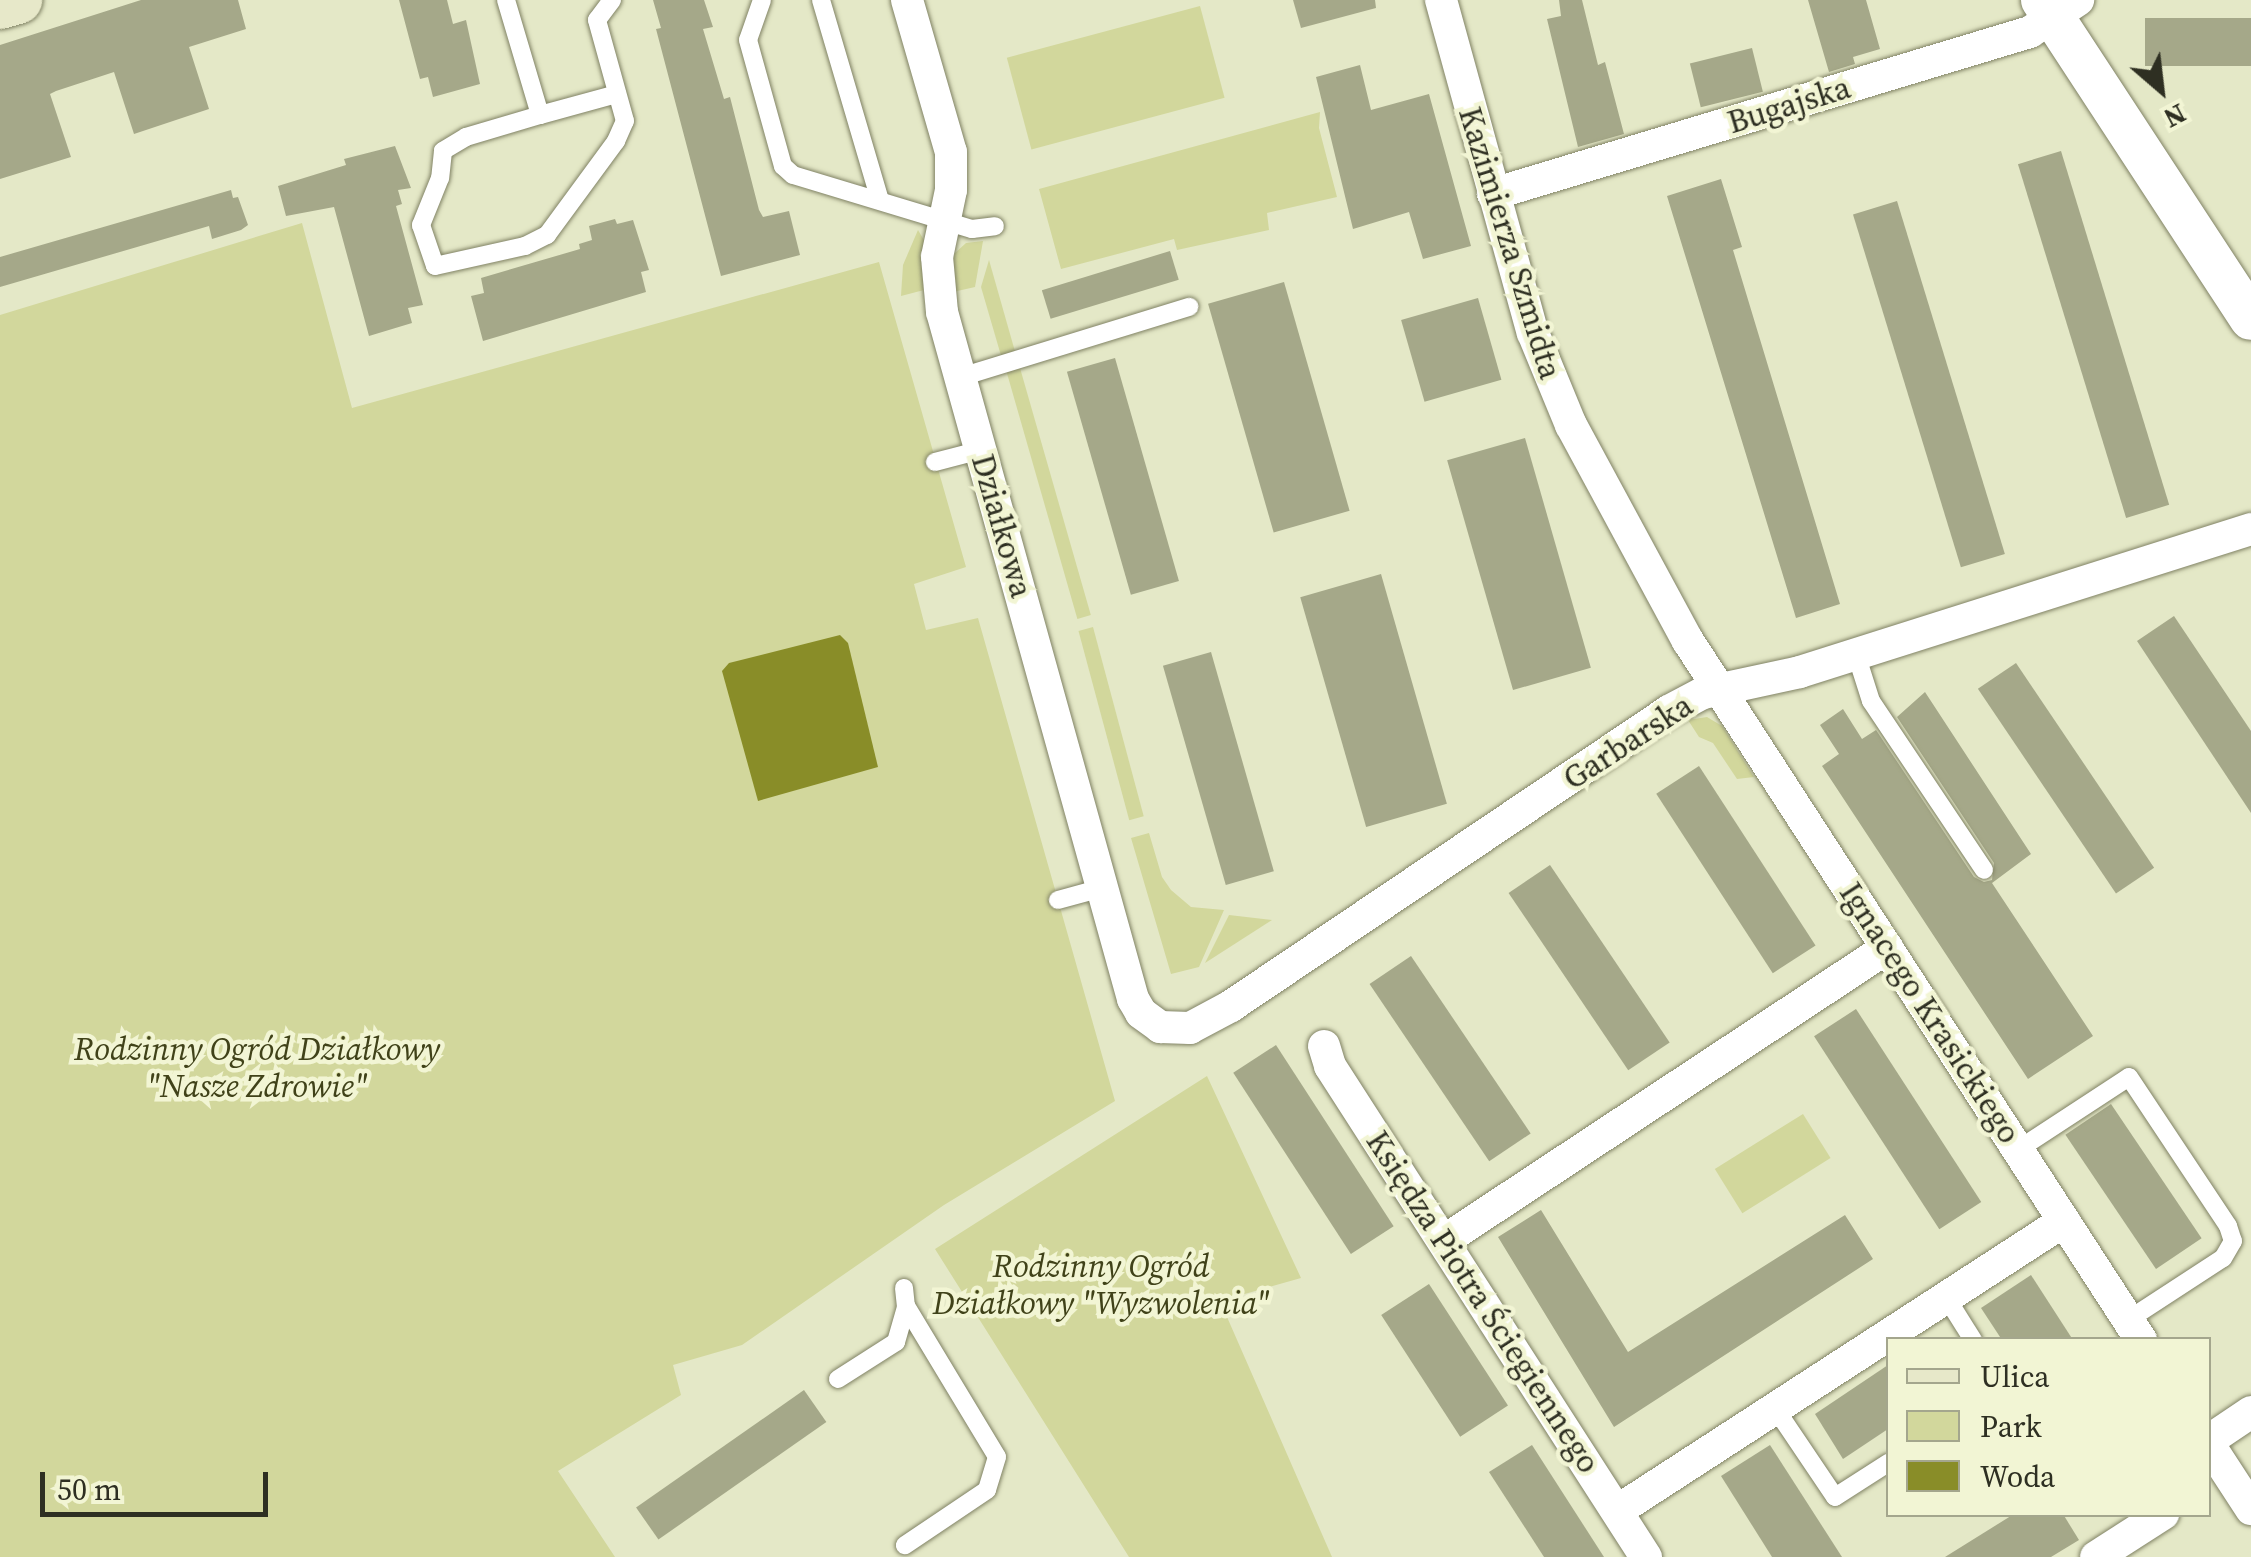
<!DOCTYPE html>
<html>
<head>
<meta charset="utf-8">
<style>
	body { margin:0 }
	#map { position:relative; width:2251px; height:1557px; overflow:hidden; background:#e4e8c7; font-family:"Source Serif 4",serif }
	div>[style] { position:absolute }
	.green>* { inset:0; background:#d2d79c; transform-origin:0 0 }
	.water>* { inset:0; background:#898d28 }
	.building>* { inset:0; background:#a5a889; transform-origin:0 0 }
	.roads { filter:drop-shadow(0 0 2px #808264) drop-shadow(0 0 2px #808264) }
	.service>* { height:18px; margin:-9px; padding:0 9px; transform-origin:9px; border-radius:9px; background:#fff }
	.minor>* { height:32px; margin:-16px; padding:0 16px; transform-origin:16px; border-radius:16px; background:#fff }
	.tertiary>* { height:42px; margin:-21px; padding:0 21px; transform-origin:21px; border-radius:21px; background:#fff }
	.secondary>* { height:48px; margin:-24px; padding:0 24px; transform-origin:24px; border-radius:24px; background:#e7e8c9 }
	span { translate:-50% -50%; white-space:nowrap; text-align:center; line-height:1.15; -webkit-text-stroke:9px #f2f5d4; paint-order:stroke }
	.street-label { font-size:32px; color:#2e2f22 }
	.park-label { font-size:32px; color:#404219; font-style:italic }
	.legend { position:absolute; left:1886px; top:1337px; width:325px; height:180px; box-sizing:border-box; background:#f2f5d4; border:2px solid #a4a68d; margin:0; padding:12px 18px; list-style:none; font-size:30px; color:#2e2f22 }
	.legend li { display:flex; align-items:center; gap:20px; height:50px }
	.legend b { width:50px; border:2px solid #a4a68d }
	.north { position:absolute; left:2111px; top:40px; width:100px; height:100px; -webkit-text-stroke:8px #f2f5d4; paint-order:stroke; rotate:152deg; font-size:28px; font-weight:700; line-height:40px; text-align:center; color:#2e2f22 }
	.north::after { content:''; display:block; margin:auto; width:35px; height:45px; background:#2e2f22; clip-path:polygon(50% 0,100% 100%,50% 72%,0 100%) }
	.scale { position:absolute; left:40px; top:1472px; width:228px; height:45px; box-sizing:border-box; border:5px solid #2e2f22; border-top:0; padding-left:12px; font-size:30px; line-height:35px; white-space:nowrap; color:#2e2f22; -webkit-text-stroke:8px #f2f5d4; paint-order:stroke }
</style>
</head>
<body>
<div id="map">
	<div class="green">
		<i style="left:1200px;top:6px;width:95px;height:200px;rotate:75deg"></i>
		<i style="clip-path:polygon(1320px 112px,1319px 128px,1337px 197px,1267px 213px,1269px 230px,1177px 250px,1174px 239px,1061px 269px,1039px 189px)"></i>
		<i style="clip-path:polygon(302px 223px,352px 408px,879px 262px,966px 567px,914px 584px,926px 630px,978px 618px,1115px 1101px,944px 1205px,742px 1345px,673px 1365px,681px 1395px,558px 1471px,615px 1557px,0 1557px,0 315px)"></i>
		<i style="clip-path:polygon(918px 230px,925px 242px,924px 290px,901px 296px,903px 265px)"></i>
		<i style="clip-path:polygon(983px 241px,975px 287px,953px 292px,951px 267px,955px 253px,966px 243px)"></i>
		<i style="clip-path:polygon(989px 260px,1016px 355px,1002px 359px,981px 287px)"></i>
		<i style="left:1020px;top:368px;width:257px;height:14px;rotate:74deg"></i>
		<i style="left:1093px;top:627px;width:196px;height:15px;rotate:75deg"></i>
		<i style="clip-path:polygon(1707px 717px,1722px 726px,1754px 777px,1737px 779px,1713px 743px,1699px 737px,1688px 720px)"></i>
		<i style="clip-path:polygon(1149px 833px,1162px 877px,1171px 890px,1191px 907px,1224px 910px,1199px 967px,1171px 974px,1131px 838px)"></i>
		<i style="clip-path:polygon(1229px 915px,1272px 920px,1205px 963px)"></i>
		<i style="clip-path:polygon(1207px 1076px,1301px 1278px,1220px 1301px,1332px 1557px,1129px 1557px,935px 1249px)"></i>
		<i style="left:1803px;top:1114px;width:52px;height:104px;rotate:58deg"></i>
	</div>
	<div class="water">
		<i style="clip-path:polygon(840px 635px,848px 643px,878px 767px,758px 801px,722px 671px,729px 663px)"></i>
	</div>
	<div class="building">
		<i style="clip-path:polygon(141px 0,238px 0,246px 29px,189px 47px,209px 109px,134px 134px,114px 72px,56px 91px,50px 94px,71px 157px,0 179px,0 45px)"></i>
		<i style="clip-path:polygon(399px 0,447px 0,453px 24px,466px 20px,480px 84px,433px 97px,428px 77px,420px 79px)"></i>
		<i style="clip-path:polygon(653px 0,704px 0,713px 27px,703px 29px,724px 99px,730px 97px,759px 210px,763px 217px,789px 211px,800px 255px,721px 276px,656px 29px,661px 28px)"></i>
		<i style="clip-path:polygon(1293px 0,1375px 0,1376px 8px,1301px 28px)"></i>
		<i style="clip-path:polygon(1559px 0,1582px 0,1598px 65px,1605px 62px,1624px 134px,1578px 147px,1547px 19px,1561px 16px)"></i>
		<i style="clip-path:polygon(1808px 0,1866px 0,1880px 49px,1853px 57px,1855px 64px,1829px 72px)"></i>
		<i style="left:2251px;top:18px;width:48px;height:106px;rotate:90deg"></i>
		<i style="left:1752px;top:48px;width:45px;height:64px;rotate:76deg"></i>
		<i style="clip-path:polygon(1360px 65px,1371px 110px,1429px 94px,1471px 246px,1423px 259px,1409px 212px,1353px 229px,1316px 77px)"></i>
		<i style="clip-path:polygon(395px 146px,411px 188px,398px 190px,402px 204px,396px 206px,423px 305px,408px 308px,412px 323px,369px 336px,334px 207px,286px 216px,278px 186px,346px 165px,344px 159px)"></i>
		<i style="left:2061px;top:151px;width:370px;height:45px;rotate:73deg"></i>
		<i style="clip-path:polygon(1721px 179px,1742px 247px,1733px 250px,1840px 604px,1796px 618px,1667px 196px)"></i>
		<i style="clip-path:polygon(231px 190px,233px 198px,238px 197px,248px 225px,241px 230px,212px 239px,209px 226px,0 287px,0 257px)"></i>
		<i style="left:1897px;top:201px;width:369px;height:46px;rotate:73deg"></i>
		<i style="clip-path:polygon(615px 219px,617px 224px,633px 220px,649px 270px,641px 272px,646px 292px,483px 341px,471px 296px,484px 293px,481px 278px,580px 249px,579px 244px,592px 240px,589px 226px)"></i>
		<i style="left:1170px;top:251px;width:30px;height:134px;rotate:73deg"></i>
		<i style="left:1284px;top:282px;width:238px;height:79px;rotate:74deg"></i>
		<i style="left:1478px;top:298px;width:85px;height:80px;rotate:74deg"></i>
		<i style="left:1115px;top:358px;width:232px;height:50px;rotate:74deg"></i>
		<i style="left:1525px;top:438px;width:239px;height:81px;rotate:74deg"></i>
		<i style="left:1381px;top:574px;width:239px;height:84px;rotate:74deg"></i>
		<i style="clip-path:polygon(2174px 616px,2251px 731px,2251px 813px,2137px 641px)"></i>
		<i style="left:1211px;top:652px;width:228px;height:50px;rotate:74deg"></i>
		<i style="left:2016px;top:663px;width:247px;height:46px;rotate:56deg"></i>
		<i style="clip-path:polygon(1925px 692px,2031px 854px,1992px 883px,2093px 1036px,2028px 1079px,1822px 766px,1839px 754px,1820px 725px,1843px 709px,1862px 739px,1876px 730px,1974px 877px,1984px 882px,1992px 880px,1994px 863px,1897px 717px)"></i>
		<i style="left:1699px;top:766px;width:214px;height:51px;rotate:57deg"></i>
		<i style="left:1550px;top:865px;width:214px;height:50px;rotate:56deg"></i>
		<i style="left:1411px;top:956px;width:214px;height:50px;rotate:56deg"></i>
		<i style="left:1856px;top:1009px;width:230px;height:50px;rotate:57deg"></i>
		<i style="left:1276px;top:1045px;width:216px;height:51px;rotate:57deg"></i>
		<i style="left:2111px;top:1104px;width:162px;height:55px;rotate:56deg"></i>
		<i style="clip-path:polygon(1541px 1210px,1628px 1352px,1845px 1215px,1873px 1259px,1614px 1427px,1498px 1237px)"></i>
		<i style="clip-path:polygon(2031px 1275px,2073px 1340px,2002px 1340px,1981px 1308px)"></i>
		<i style="left:1429px;top:1284px;width:145px;height:57px;rotate:57deg"></i>
		<i style="clip-path:polygon(1888px 1365px,1888px 1429px,1843px 1459px,1815px 1414px)"></i>
		<i style="left:804px;top:1390px;width:39px;height:205px;rotate:55deg"></i>
		<i style="clip-path:polygon(1532px 1445px,1604px 1557px,1544px 1557px,1489px 1472px)"></i>
		<i style="clip-path:polygon(1770px 1445px,1842px 1557px,1772px 1557px,1721px 1476px)"></i>
		<i style="clip-path:polygon(2014px 1514px,2063px 1514px,2079px 1540px,2051px 1557px,1945px 1557px)"></i>
	</div>
	<div class="roads">
		<div class="service">
			<i style="left:506px;top:0;width:120px;rotate:73.5deg"></i>
			<i style="left:540px;top:115px;width:80px;rotate:-15.3deg"></i>
			<i style="left:762px;top:0;width:42px;rotate:109.3deg"></i>
			<i style="left:748px;top:40px;width:131px;rotate:74.5deg"></i>
			<i style="left:783px;top:166px;width:13px;rotate:42deg"></i>
			<i style="left:793px;top:175px;width:187px;rotate:16.8deg"></i>
			<i style="left:972px;top:229px;width:23px;rotate:-7deg"></i>
			<i style="left:821px;top:0;width:209px;rotate:73.6deg"></i>
			<i style="left:540px;top:115px;width:77px;rotate:163.4deg"></i>
			<i style="left:466px;top:137px;width:27px;rotate:149deg"></i>
			<i style="left:443px;top:151px;width:27px;rotate:96deg"></i>
			<i style="left:440px;top:178px;width:51px;rotate:112deg"></i>
			<i style="left:421px;top:225px;width:43px;rotate:71.1deg"></i>
			<i style="left:435px;top:266px;width:92px;rotate:-12.5deg"></i>
			<i style="left:525px;top:246px;width:25px;rotate:-27deg"></i>
			<i style="left:547px;top:235px;width:117px;rotate:-53.7deg"></i>
			<i style="left:616px;top:141px;width:22px;rotate:-66deg"></i>
			<i style="left:625px;top:121px;width:105px;rotate:-105.5deg"></i>
			<i style="left:597px;top:20px;width:25px;rotate:-53deg"></i>
			<i style="left:961px;top:377px;width:239px;rotate:-17.1deg"></i>
			<i style="left:935px;top:462px;width:48px;rotate:-14.6deg"></i>
			<i style="left:1856px;top:654px;width:49px;rotate:72.3deg"></i>
			<i style="left:1871px;top:701px;width:203px;rotate:56.2deg"></i>
			<i style="left:1058px;top:900px;width:46px;rotate:-15.3deg"></i>
			<i style="left:2019px;top:1149px;width:131px;rotate:-33.2deg"></i>
			<i style="left:2129px;top:1077px;width:179px;rotate:56.4deg"></i>
			<i style="left:2228px;top:1226px;width:16px;rotate:72deg"></i>
			<i style="left:2233px;top:1241px;width:20px;rotate:120deg"></i>
			<i style="left:2223px;top:1258px;width:113px;rotate:146.9deg"></i>
			<i style="left:904px;top:1288px;width:18px;rotate:84deg"></i>
			<i style="left:906px;top:1306px;width:176px;rotate:58.9deg"></i>
			<i style="left:997px;top:1457px;width:34px;rotate:107deg"></i>
			<i style="left:987px;top:1490px;width:99px;rotate:146.1deg"></i>
			<i style="left:1946px;top:1297px;width:51px;rotate:57.9deg"></i>
			<i style="left:838px;top:1379px;width:69px;rotate:-32.5deg"></i>
			<i style="left:896px;top:1342px;width:37px;rotate:-74deg"></i>
			<i style="left:1775px;top:1408px;width:107px;rotate:56deg"></i>
			<i style="left:1835px;top:1497px;width:63px;rotate:-32.7deg"></i>
		</div>
		<div class="minor">
			<i style="left:907px;top:0;width:158px;rotate:73.9deg"></i>
			<i style="left:951px;top:152px;width:38px;rotate:90deg"></i>
			<i style="left:951px;top:190px;width:68px;rotate:101.8deg"></i>
			<i style="left:937px;top:257px;width:55px;rotate:84.8deg"></i>
			<i style="left:942px;top:312px;width:713px;rotate:74.46deg"></i>
			<i style="left:1133px;top:999px;width:16px;rotate:60deg"></i>
			<i style="left:1141px;top:1013px;width:24px;rotate:36deg"></i>
			<i style="left:1160px;top:1027px;width:30px;rotate:2deg"></i>
			<i style="left:1190px;top:1028px;width:47px;rotate:-28.2deg"></i>
			<i style="left:1231px;top:1006px;width:528px;rotate:-33.96deg"></i>
			<i style="left:1669px;top:711px;width:38px;rotate:-28deg"></i>
			<i style="left:1703px;top:693px;width:99px;rotate:-12.2deg"></i>
			<i style="left:1800px;top:672px;width:473px;rotate:-17.6deg"></i>
			<i style="left:1441px;top:0;width:345px;rotate:74.6deg"></i>
			<i style="left:1533px;top:333px;width:100px;rotate:67.6deg"></i>
			<i style="left:1571px;top:425px;width:246px;rotate:61.6deg"></i>
			<i style="left:1688px;top:641px;width:833px;rotate:57.05deg"></i>
			<i style="left:1493px;top:194px;width:561px;rotate:-16.79deg"></i>
			<i style="left:2030px;top:32px;width:58px;rotate:-33.7deg"></i>
			<i style="left:1324px;top:1046px;width:21px;rotate:73deg"></i>
			<i style="left:1330px;top:1066px;width:584px;rotate:57.24deg"></i>
			<i style="left:1445px;top:1240px;width:530px;rotate:-33.45deg"></i>
			<i style="left:2208px;top:1441px;width:52px;rotate:-34deg"></i>
			<i style="left:2208px;top:1443px;width:79px;rotate:56.9deg"></i>
			<i style="left:1617px;top:1511px;width:533px;rotate:-32.97deg"></i>
			<i style="left:2096px;top:1557px;width:80px;rotate:-32.7deg"></i>
		</div>
		<div class="tertiary">
			<i style="left:2042px;top:0;width:381px;rotate:56.8deg"></i>
		</div>
		<div class="secondary">
			<i style="left:0;top:5px;width:19px;rotate:-16deg"></i>
		</div>
	</div>
	<div class="street-label">
		<span style="left:1789px;top:105px;rotate:-17deg">Bugajska</span>
		<span style="left:1510px;top:243px;rotate:73deg">Kazimierza Szmidta</span>
		<span style="left:1002px;top:526px;rotate:74deg">Działkowa</span>
		<span style="left:1628px;top:742px;rotate:-33deg">Garbarska</span>
		<span style="left:1930px;top:1013px;rotate:57deg">Ignacego Krasickiego</span>
		<span style="left:1483px;top:1302px;rotate:57deg">Księdza Piotra Ściegiennego</span>
	</div>
	<div class="park-label">
		<span style="left:257px;top:1068px">Rodzinny Ogród Działkowy<br>"Nasze Zdrowie"</span>
		<span style="left:1101px;top:1285px">Rodzinny Ogród<br>Działkowy "Wyzwolenia"</span>
	</div>
	<ul class="legend">
	<li><b style="height:12px;background:#e7e8c9"></b>Ulica</li>
	<li><b style="height:28px;background:#d2d79c"></b>Park</li>
	<li><b style="height:28px;background:#898d28"></b>Woda</li>
	</ul>
	<div class="north">N</div>
	<div class="scale">50 m</div>
</div>
</body>
</html>
